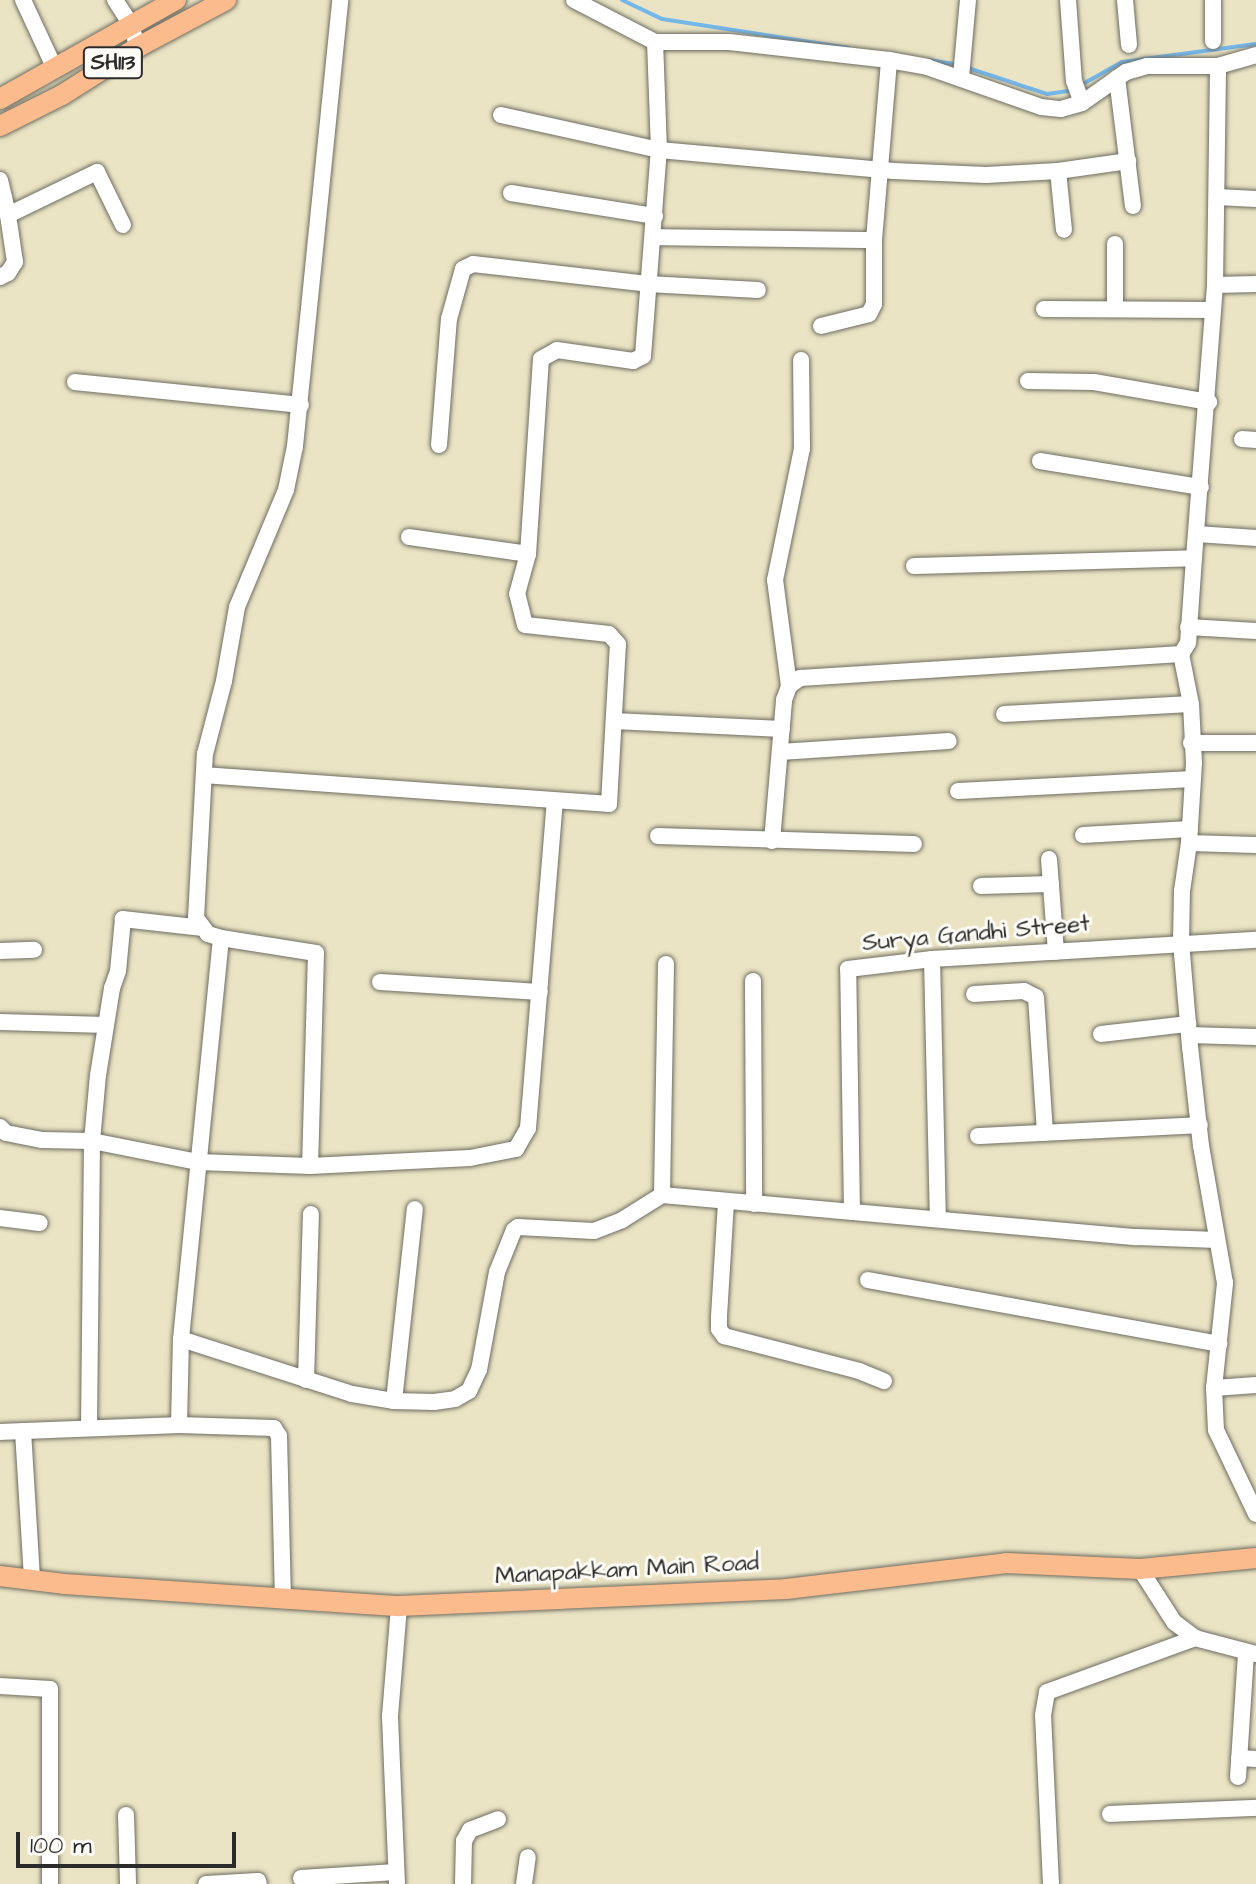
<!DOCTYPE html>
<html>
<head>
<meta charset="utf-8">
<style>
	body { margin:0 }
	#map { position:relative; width:1256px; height:1884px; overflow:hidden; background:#eae4c4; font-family:"Architects Daughter",sans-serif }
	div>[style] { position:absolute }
	.stream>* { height:4px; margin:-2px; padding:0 2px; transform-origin:2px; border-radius:2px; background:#74b7e9 }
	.roads { filter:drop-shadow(0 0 2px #6e6c61) drop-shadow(0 0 2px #6e6c61) }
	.minor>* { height:16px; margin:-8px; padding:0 8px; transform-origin:8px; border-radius:8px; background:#fff }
	.major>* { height:20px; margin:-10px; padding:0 10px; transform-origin:10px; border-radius:10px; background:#fbbb8d }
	span { translate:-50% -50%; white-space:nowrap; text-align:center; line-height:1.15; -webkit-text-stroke:6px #fdfcf7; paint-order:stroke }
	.shield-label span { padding:2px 6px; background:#fdfcf7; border:2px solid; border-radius:6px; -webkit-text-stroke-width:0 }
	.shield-label { font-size:22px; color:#2b2b2b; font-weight:700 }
	.street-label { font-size:24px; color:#2b2b2b }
	.scale { position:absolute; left:16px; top:1832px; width:220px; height:36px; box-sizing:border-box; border:4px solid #2b2b2b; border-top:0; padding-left:10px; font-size:24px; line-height:28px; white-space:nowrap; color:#2b2b2b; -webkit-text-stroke:6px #fdfcf7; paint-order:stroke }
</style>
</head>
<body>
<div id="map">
	<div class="stream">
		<i style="left:622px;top:0;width:44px;rotate:25.4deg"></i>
		<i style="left:662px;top:19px;width:189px;rotate:8.8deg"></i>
		<i style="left:929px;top:60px;width:30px;rotate:9deg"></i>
		<i style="left:968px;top:68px;width:83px;rotate:18.2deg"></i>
		<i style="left:1047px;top:94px;width:27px;rotate:-8deg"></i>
		<i style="left:1081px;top:85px;width:47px;rotate:-29.3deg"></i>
		<i style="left:1122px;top:62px;width:135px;rotate:-7.7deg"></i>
	</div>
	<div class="roads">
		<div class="minor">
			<i style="left:23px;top:0;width:76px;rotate:65.1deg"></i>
			<i style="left:115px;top:0;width:27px;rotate:57deg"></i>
			<i style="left:130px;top:23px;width:25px;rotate:72deg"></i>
			<i style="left:574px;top:0;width:91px;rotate:27.4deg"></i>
			<i style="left:655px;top:42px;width:74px"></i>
			<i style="left:729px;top:42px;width:161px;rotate:6.4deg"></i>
			<i style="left:889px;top:60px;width:39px;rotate:10deg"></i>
			<i style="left:927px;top:67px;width:121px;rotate:19.3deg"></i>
			<i style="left:1041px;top:107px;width:20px;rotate:6deg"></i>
			<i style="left:1061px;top:109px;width:22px;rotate:-16deg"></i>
			<i style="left:1082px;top:103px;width:54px;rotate:-35.2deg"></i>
			<i style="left:1126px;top:72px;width:22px;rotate:-16deg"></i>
			<i style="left:1147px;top:66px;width:71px"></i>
			<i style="left:1218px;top:66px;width:40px;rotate:-16deg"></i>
			<i style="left:1068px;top:0;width:81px;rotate:85.8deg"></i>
			<i style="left:1074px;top:81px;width:23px;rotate:70deg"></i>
			<i style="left:1125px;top:0;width:45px;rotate:84.9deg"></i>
			<i style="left:1213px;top:0;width:41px;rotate:90deg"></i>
			<i style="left:961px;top:77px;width:77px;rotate:-84.8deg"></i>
			<i style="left:1117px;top:78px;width:129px;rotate:82.9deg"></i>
			<i style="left:501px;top:115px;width:162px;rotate:12.5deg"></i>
			<i style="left:659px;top:150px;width:108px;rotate:-92.1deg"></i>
			<i style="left:1058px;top:171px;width:59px;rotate:84.2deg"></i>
			<i style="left:0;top:180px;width:17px;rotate:77deg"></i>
			<i style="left:511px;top:193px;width:146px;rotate:9.1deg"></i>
			<i style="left:1217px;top:197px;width:39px;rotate:3deg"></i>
			<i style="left:0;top:199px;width:4px;rotate:-27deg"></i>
			<i style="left:4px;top:197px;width:18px;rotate:77deg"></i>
			<i style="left:8px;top:215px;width:99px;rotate:-25.8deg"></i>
			<i style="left:97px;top:172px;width:59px;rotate:63.9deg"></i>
			<i style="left:653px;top:237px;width:221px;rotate:0.8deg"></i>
			<i style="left:0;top:277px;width:9px;rotate:-27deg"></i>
			<i style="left:8px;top:273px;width:13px;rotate:-58deg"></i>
			<i style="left:15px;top:262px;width:48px;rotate:-98.5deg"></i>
			<i style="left:1215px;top:285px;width:41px;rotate:-1.4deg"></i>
			<i style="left:1115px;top:308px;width:64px;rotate:-90deg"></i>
			<i style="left:1044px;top:309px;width:169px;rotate:0.3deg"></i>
			<i style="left:821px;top:326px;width:49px;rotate:-14deg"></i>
			<i style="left:869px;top:314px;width:11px;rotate:-63deg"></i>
			<i style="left:874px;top:304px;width:64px;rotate:-90deg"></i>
			<i style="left:874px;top:240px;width:181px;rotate:-85.2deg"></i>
			<i style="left:1028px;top:381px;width:66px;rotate:0.9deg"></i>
			<i style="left:1094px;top:382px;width:117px;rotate:9.9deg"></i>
			<i style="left:75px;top:382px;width:227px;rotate:5.8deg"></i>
			<i style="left:1242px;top:439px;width:14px;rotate:4deg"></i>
			<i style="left:439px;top:445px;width:126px;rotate:-85.5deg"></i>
			<i style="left:449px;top:319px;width:52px;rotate:-74.4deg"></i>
			<i style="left:463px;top:269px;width:11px;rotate:-27deg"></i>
			<i style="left:473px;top:264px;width:176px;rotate:6.5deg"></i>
			<i style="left:648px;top:284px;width:110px;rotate:3.1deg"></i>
			<i style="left:1040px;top:461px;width:163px;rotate:9.2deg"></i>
			<i style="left:1197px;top:534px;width:59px;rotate:3.9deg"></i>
			<i style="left:409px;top:537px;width:120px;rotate:8.1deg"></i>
			<i style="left:528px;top:554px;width:195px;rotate:-86.2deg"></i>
			<i style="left:541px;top:359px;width:18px;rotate:-29deg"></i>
			<i style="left:557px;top:350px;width:77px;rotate:8.2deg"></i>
			<i style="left:633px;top:361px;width:11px;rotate:-27deg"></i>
			<i style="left:643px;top:356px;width:207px;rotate:-85.6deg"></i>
			<i style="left:659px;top:150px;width:236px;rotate:5.1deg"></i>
			<i style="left:894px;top:171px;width:92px;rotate:2.5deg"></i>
			<i style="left:986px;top:175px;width:72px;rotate:-3.2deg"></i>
			<i style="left:1058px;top:171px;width:71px;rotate:-8.1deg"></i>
			<i style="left:1194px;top:558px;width:274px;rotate:-85.6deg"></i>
			<i style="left:1215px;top:285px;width:219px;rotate:-89.2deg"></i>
			<i style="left:914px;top:566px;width:280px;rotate:-1.6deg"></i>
			<i style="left:1194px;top:558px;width:85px;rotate:94deg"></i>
			<i style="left:1188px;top:643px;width:13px;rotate:122deg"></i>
			<i style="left:1188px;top:627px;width:68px;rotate:3.4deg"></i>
			<i style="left:789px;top:686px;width:107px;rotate:-97.5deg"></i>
			<i style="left:775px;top:580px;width:134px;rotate:-78.4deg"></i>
			<i style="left:802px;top:449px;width:89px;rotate:-90.6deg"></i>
			<i style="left:1004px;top:714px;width:187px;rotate:-3.1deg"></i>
			<i style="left:614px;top:721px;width:168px;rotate:2.7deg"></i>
			<i style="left:1191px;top:743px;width:65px"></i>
			<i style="left:780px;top:752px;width:169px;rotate:-3.7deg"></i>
			<i style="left:204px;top:775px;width:406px;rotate:4.1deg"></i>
			<i style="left:609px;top:804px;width:160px;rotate:-86.8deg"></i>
			<i style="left:618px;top:644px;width:13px;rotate:-132deg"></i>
			<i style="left:609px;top:634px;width:84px;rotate:-173.9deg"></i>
			<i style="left:525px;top:625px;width:32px;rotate:-104deg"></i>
			<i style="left:517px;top:594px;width:41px;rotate:-74.6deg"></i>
			<i style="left:958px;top:791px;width:235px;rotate:-2.9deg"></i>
			<i style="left:1083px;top:835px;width:107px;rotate:-3.2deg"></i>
			<i style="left:658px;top:836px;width:256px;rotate:1.8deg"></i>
			<i style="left:772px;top:841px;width:142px;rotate:-85.1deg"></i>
			<i style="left:784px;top:700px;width:15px;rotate:-70deg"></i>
			<i style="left:789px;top:686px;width:14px;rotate:-36deg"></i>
			<i style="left:800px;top:678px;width:382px;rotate:-3.6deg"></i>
			<i style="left:1181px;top:654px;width:51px;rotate:78.7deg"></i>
			<i style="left:1191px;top:704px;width:59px;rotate:87.1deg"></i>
			<i style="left:1194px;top:763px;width:80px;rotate:93.6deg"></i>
			<i style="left:1049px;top:859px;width:93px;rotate:85.7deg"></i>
			<i style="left:981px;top:886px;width:70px;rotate:-1.6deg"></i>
			<i style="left:203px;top:928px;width:81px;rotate:-173.6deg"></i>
			<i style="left:123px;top:919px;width:52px;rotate:95.5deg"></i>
			<i style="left:118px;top:971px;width:18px;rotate:109deg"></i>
			<i style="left:112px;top:988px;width:88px;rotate:99.1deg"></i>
			<i style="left:98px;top:1075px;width:66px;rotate:95.2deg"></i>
			<i style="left:92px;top:1141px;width:107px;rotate:11.3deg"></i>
			<i style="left:197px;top:1162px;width:113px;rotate:2deg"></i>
			<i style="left:310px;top:1166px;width:160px;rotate:-2.9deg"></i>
			<i style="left:470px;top:1158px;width:47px;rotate:-11.1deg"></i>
			<i style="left:516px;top:1149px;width:24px;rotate:-60deg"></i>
			<i style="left:528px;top:1128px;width:327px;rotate:-85.3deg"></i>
			<i style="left:221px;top:938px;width:14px;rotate:-163deg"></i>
			<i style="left:208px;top:934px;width:20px;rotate:-127deg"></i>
			<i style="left:196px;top:918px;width:164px;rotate:-86.9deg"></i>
			<i style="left:205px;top:754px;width:75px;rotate:-75.4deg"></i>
			<i style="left:224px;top:681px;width:75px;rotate:-80deg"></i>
			<i style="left:237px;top:607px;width:127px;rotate:-67.3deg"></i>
			<i style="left:286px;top:490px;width:45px;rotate:-78.4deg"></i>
			<i style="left:295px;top:446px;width:448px;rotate:-84.2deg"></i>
			<i style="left:0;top:951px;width:34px;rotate:-2deg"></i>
			<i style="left:932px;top:959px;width:259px;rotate:88.7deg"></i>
			<i style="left:666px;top:964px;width:231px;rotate:91deg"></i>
			<i style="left:662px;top:1195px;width:476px;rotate:5.1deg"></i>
			<i style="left:1136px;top:1237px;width:81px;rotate:2.1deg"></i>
			<i style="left:753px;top:981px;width:223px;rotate:89.7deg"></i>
			<i style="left:380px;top:982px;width:160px;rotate:3.6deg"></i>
			<i style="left:974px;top:994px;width:50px;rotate:-3.4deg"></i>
			<i style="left:1024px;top:991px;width:13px;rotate:27deg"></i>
			<i style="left:1036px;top:997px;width:136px;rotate:86.2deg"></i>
			<i style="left:0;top:1022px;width:106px;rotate:1.6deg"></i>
			<i style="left:1101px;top:1034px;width:88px;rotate:-6.6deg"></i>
			<i style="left:1189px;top:1035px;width:67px;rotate:1.7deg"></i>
			<i style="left:0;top:1127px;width:8px;rotate:45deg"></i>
			<i style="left:6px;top:1133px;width:37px;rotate:11deg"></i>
			<i style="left:42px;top:1140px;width:50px;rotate:1.1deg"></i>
			<i style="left:92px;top:1141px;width:287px;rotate:90.6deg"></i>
			<i style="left:978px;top:1136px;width:222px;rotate:-2.8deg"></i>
			<i style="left:726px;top:1202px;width:116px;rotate:93.5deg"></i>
			<i style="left:719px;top:1318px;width:11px;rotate:90deg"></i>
			<i style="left:719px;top:1329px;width:9px;rotate:54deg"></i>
			<i style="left:724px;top:1336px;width:139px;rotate:14.5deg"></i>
			<i style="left:859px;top:1371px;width:27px;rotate:22deg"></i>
			<i style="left:852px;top:1212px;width:243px;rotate:-90.9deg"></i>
			<i style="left:848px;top:969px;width:85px;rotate:-6.8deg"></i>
			<i style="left:932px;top:959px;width:325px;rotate:-3.4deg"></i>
			<i style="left:0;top:1218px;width:40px;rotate:7.1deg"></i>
			<i style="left:868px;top:1280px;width:357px;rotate:10.3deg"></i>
			<i style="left:181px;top:1339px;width:403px;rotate:-84.3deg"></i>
			<i style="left:221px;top:938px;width:96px;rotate:9deg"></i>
			<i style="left:316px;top:953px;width:213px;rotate:91.6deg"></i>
			<i style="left:306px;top:1380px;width:166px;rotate:-88.3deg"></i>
			<i style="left:1256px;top:1385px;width:42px;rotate:175.9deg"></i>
			<i style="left:1214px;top:1388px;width:42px;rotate:87.3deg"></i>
			<i style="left:1216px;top:1430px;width:93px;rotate:64.5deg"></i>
			<i style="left:1214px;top:1388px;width:106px;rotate:-84deg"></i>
			<i style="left:1225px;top:1283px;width:139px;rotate:-99.9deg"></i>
			<i style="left:1201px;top:1146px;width:100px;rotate:-96.3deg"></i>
			<i style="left:1190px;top:1047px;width:105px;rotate:-94.9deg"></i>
			<i style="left:1181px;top:942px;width:51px;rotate:-88.9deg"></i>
			<i style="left:1182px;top:891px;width:49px;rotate:-81.7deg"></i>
			<i style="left:1189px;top:843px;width:67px;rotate:1.7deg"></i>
			<i style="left:394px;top:1401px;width:40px;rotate:1.4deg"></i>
			<i style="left:434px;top:1402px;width:21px;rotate:-8deg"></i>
			<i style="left:455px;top:1399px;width:16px;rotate:-30deg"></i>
			<i style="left:469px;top:1391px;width:23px;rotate:-65deg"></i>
			<i style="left:479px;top:1370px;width:100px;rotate:-79.6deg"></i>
			<i style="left:497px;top:1272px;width:45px;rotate:-68deg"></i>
			<i style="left:514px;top:1230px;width:5px;rotate:-37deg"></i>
			<i style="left:518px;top:1227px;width:76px;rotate:3deg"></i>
			<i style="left:594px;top:1231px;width:30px;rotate:-21deg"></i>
			<i style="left:622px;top:1220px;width:47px;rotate:-32deg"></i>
			<i style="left:179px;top:1425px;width:95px;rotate:1.8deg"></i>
			<i style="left:274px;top:1428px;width:9px;rotate:58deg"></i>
			<i style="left:279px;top:1436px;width:162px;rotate:88.6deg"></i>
			<i style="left:23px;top:1431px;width:148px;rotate:86.5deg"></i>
			<i style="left:0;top:1432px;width:179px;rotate:-2.2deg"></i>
			<i style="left:179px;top:1425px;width:86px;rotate:-88.7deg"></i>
			<i style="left:181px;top:1339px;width:180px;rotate:17.8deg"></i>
			<i style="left:352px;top:1394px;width:43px;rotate:9.5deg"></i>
			<i style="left:394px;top:1401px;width:193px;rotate:-83.8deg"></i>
			<i style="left:1140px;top:1569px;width:63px;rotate:57.3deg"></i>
			<i style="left:1174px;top:1622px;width:26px;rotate:37deg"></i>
			<i style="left:1195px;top:1638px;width:63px;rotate:14.7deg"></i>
			<i style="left:0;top:1686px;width:50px;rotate:3.4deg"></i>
			<i style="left:50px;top:1689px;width:195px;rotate:90deg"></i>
			<i style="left:1239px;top:1758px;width:17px;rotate:3deg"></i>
			<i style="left:1238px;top:1777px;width:125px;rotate:-86.3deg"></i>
			<i style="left:1110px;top:1814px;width:146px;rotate:-2.4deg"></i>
			<i style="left:126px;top:1815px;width:69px;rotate:88.3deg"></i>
			<i style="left:301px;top:1878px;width:95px;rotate:-3.6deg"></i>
			<i style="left:206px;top:1884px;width:52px;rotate:-3.3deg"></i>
			<i style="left:258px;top:1881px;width:3px;rotate:72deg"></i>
			<i style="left:397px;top:1884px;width:168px;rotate:-92.4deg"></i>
			<i style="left:390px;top:1716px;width:110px;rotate:-85.3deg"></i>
			<i style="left:463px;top:1884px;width:43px;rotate:-88.7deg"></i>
			<i style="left:464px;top:1841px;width:13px;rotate:-61deg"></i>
			<i style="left:470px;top:1830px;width:30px;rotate:-21deg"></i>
			<i style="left:524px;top:1884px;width:27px;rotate:-82deg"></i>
			<i style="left:1051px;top:1884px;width:169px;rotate:-92.7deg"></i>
			<i style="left:1043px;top:1715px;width:23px;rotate:-80deg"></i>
			<i style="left:1047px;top:1692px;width:158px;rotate:-20deg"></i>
		</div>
		<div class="major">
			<i style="left:0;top:99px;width:202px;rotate:-29.4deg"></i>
			<i style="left:0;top:126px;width:69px;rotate:-26.6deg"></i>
			<i style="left:62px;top:95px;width:90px;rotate:-32.3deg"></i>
			<i style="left:138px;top:47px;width:100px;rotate:-28.1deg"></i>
			<i style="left:0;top:1576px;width:64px;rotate:7.1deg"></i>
			<i style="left:64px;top:1584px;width:336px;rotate:3.8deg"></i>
			<i style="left:399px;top:1606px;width:387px;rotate:-2.5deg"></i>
			<i style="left:786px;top:1589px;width:222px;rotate:-6.7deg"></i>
			<i style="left:1006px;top:1563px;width:134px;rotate:2.6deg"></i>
			<i style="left:1140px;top:1569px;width:117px;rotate:-5.4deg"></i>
		</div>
	</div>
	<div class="shield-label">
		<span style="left:113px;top:63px">SH113</span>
	</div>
	<div class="street-label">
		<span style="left:976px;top:934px;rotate:-5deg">Surya Gandhi Street</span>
		<span style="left:627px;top:1570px;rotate:-3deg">Manapakkam Main Road</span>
	</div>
	<div class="scale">100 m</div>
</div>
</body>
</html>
